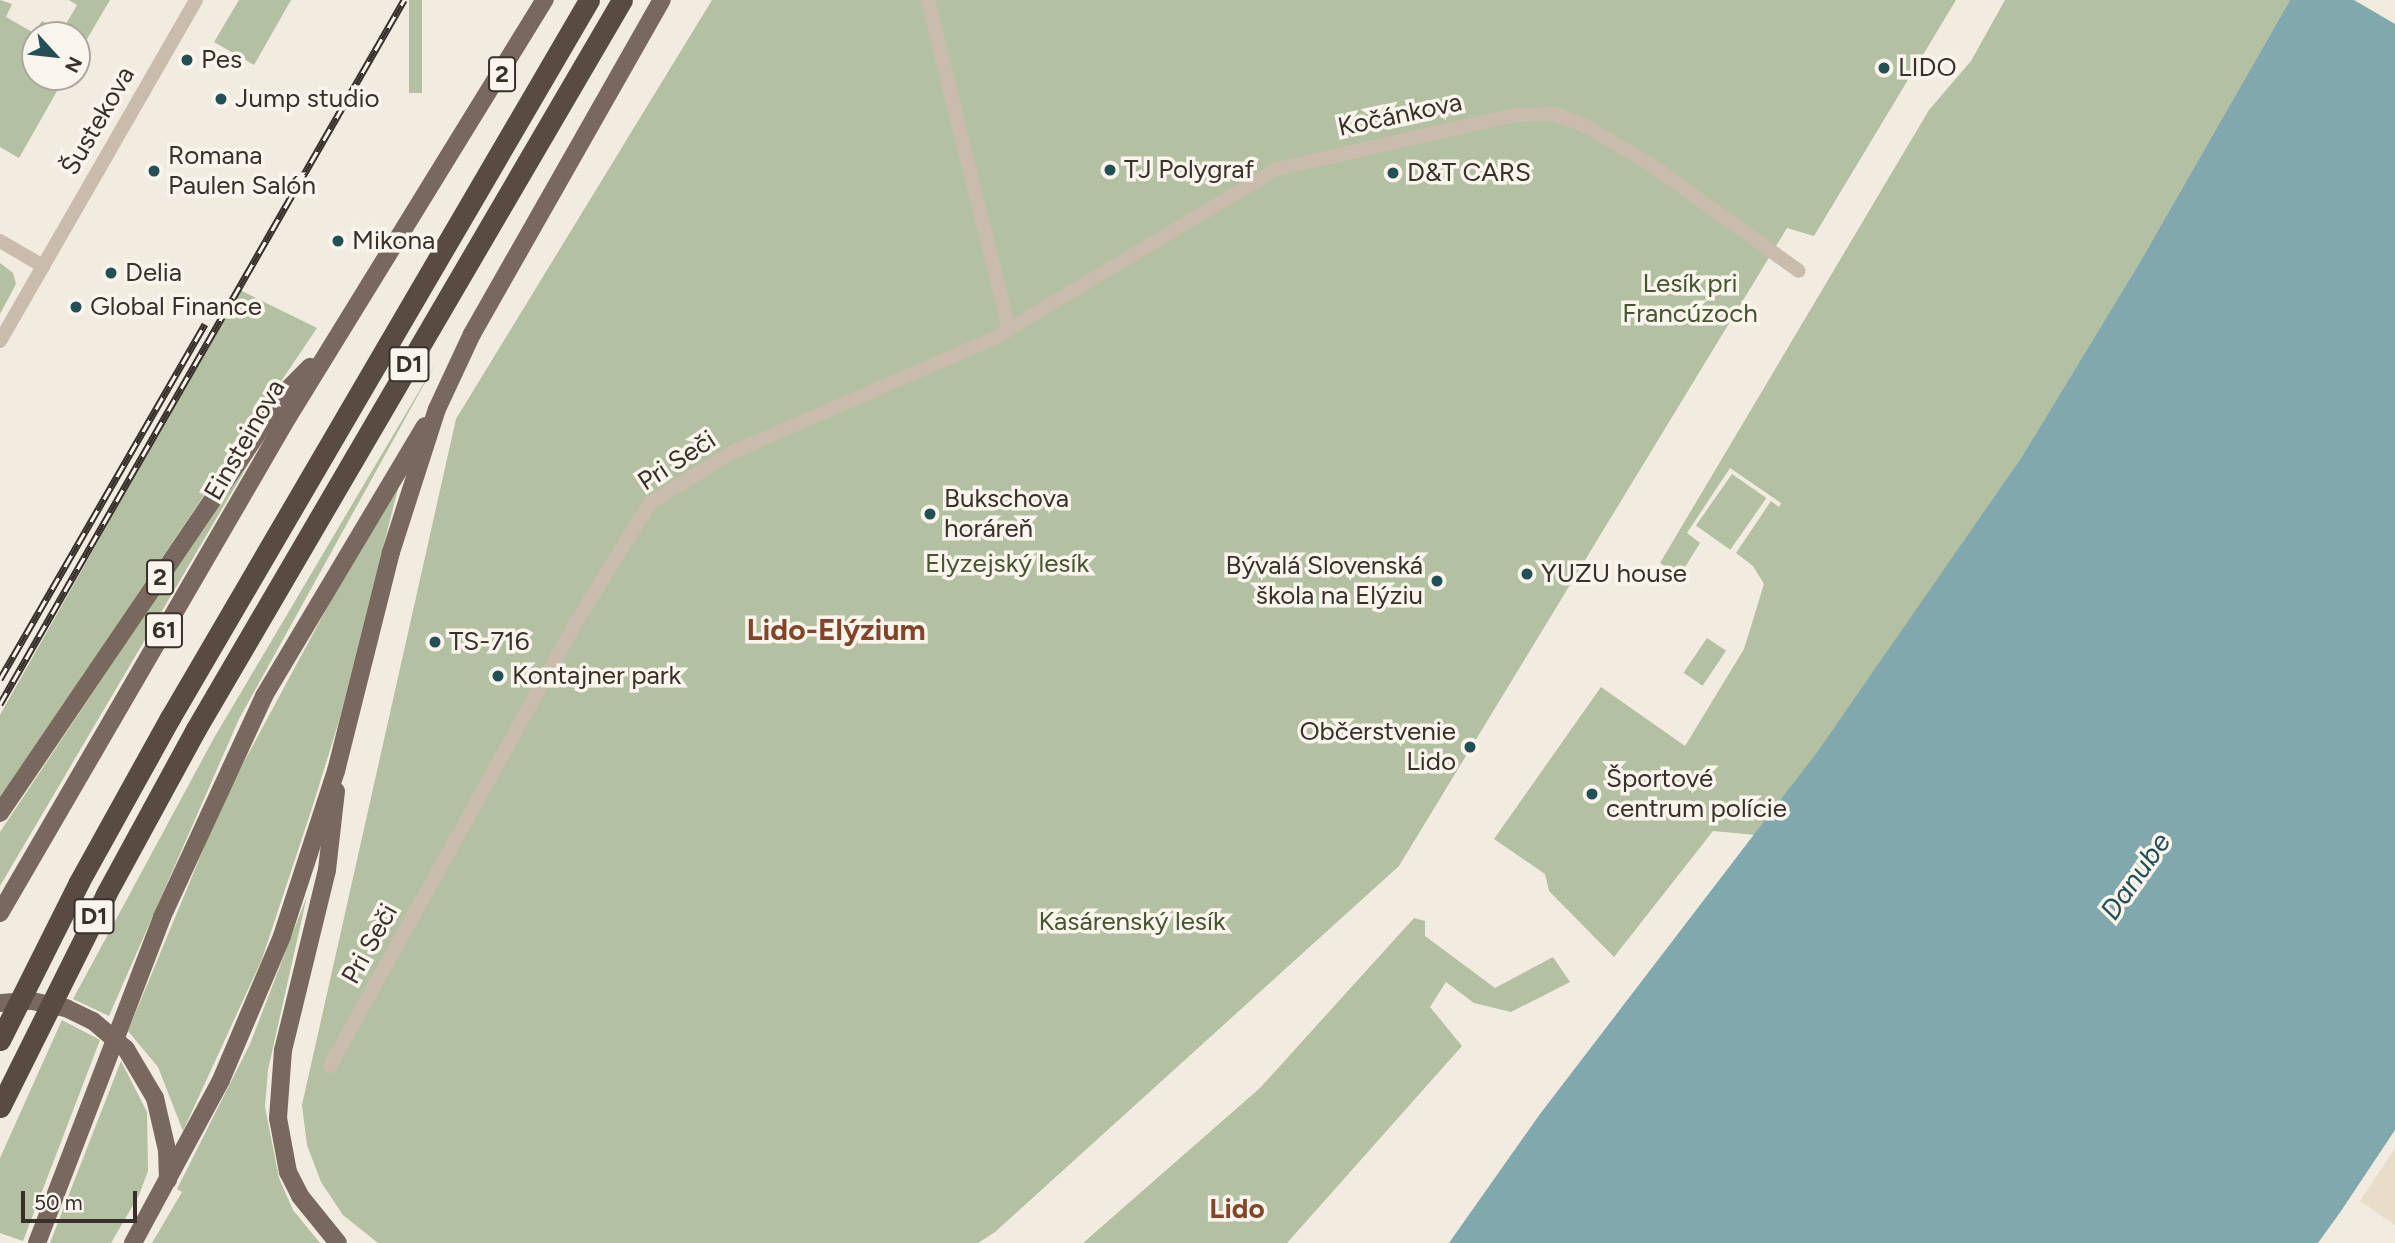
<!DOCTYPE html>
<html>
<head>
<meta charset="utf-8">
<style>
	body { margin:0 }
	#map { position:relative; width:2395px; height:1243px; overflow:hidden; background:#f2ebe0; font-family:Figtree,sans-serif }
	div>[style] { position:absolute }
	.green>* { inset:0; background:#b3c0a1; transform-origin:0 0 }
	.plaza>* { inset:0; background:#e8ddc8 }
	.water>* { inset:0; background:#81a8ad }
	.pier>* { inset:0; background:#f2ebe0 }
	.street>* { height:14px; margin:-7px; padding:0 7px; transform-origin:7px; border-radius:7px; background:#c9bcac }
	.primary>* { height:18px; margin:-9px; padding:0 9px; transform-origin:9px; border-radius:9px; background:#79685d }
	.highway>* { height:21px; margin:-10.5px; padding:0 10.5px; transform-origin:10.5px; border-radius:10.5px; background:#584b42 }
	.rail>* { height:7px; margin-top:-3.5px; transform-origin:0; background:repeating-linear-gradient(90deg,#f9f4ec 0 13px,#38302b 0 26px); box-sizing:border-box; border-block:2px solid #38302b }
	.primary-bridge>* { height:18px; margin:-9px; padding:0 9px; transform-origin:9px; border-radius:9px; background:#79685d }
	.highway-bridge>* { height:21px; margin:-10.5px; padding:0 10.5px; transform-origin:10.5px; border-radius:10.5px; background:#584b42 }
	.dots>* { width:19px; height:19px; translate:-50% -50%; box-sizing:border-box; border:4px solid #f9f4ec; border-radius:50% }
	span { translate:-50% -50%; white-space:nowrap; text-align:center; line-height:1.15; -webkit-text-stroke:7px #f9f4ec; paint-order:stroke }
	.shield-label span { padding:2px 5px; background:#f9f4ec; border:2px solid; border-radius:5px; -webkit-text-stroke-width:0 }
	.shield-label { font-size:24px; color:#38302b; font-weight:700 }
	.poi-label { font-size:26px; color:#38302b }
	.left { translate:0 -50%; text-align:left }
	.right { translate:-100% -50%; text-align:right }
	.street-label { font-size:26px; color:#38302b }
	.park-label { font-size:26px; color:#445530 }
	.water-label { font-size:28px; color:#234f57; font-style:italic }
	.neighbourhood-label { font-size:28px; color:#824529; font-weight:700 }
	.quarter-label { font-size:30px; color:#824529; font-weight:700 }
	.north { position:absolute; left:21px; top:21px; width:70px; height:70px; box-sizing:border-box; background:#f9f4ec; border:2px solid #aca69f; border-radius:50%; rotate:117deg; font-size:19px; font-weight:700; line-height:28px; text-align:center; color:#38302b }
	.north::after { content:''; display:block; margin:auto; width:24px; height:32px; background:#234f57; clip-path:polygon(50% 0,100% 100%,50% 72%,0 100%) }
	.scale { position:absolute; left:21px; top:1191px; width:116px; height:32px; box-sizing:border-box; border:4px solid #38302b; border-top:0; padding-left:9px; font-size:21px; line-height:24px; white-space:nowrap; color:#38302b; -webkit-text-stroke:5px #f9f4ec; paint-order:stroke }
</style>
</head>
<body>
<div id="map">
	<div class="green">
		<i style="clip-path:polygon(0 0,12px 4px,6px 17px,34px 33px,42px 21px,62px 31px,77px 5px,69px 0,110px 0,77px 56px,77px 35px,35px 35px,35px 77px,65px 77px,19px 158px,0 147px)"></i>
		<i style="clip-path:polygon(239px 0,291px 0,254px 65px,214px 42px)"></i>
		<i style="left:409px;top:0;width:13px;height:93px"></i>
		<i style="clip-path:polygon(712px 0,1956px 0,1814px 236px,1787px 228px,1399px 866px,995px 1232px,978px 1243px,378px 1243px,343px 1215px,321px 1182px,307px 1145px,302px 1105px,456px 419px)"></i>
		<i style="clip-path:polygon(2005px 0,2290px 0,2140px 262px,2021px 458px,1819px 751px,1756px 835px,1713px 831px,1614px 957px,1549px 891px,1545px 874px,1494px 839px,1601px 687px,1685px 746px,1744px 649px,1764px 584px,1753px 566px,1736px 553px,1771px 501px,1779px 507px,1781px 503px,1730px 468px,1687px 533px,1700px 543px,1680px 575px,1660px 563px,1929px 110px,1971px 61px)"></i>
		<i style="clip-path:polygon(0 263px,13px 273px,16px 284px,0 314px)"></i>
		<i style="clip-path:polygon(240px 290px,317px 328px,0 798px,0 715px)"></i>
		<i style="clip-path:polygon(437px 361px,239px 719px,109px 1016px,73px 999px,214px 738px)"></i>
		<i style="clip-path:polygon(272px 424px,0 886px,0 832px)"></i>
		<i style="clip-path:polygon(404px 465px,339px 721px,313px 805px,262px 959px,183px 1131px,158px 1067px,128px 1031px,225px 797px)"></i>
		<i style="left:1732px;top:474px;width:42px;height:63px;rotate:35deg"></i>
		<i style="left:1707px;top:638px;width:23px;height:42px;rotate:34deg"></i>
		<i style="clip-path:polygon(307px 896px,268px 1070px,265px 1107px,279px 1178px,293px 1210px,320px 1243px,152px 1243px,182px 1192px,177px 1189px,250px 1044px)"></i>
		<i style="clip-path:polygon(1414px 918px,1425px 921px,1425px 936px,1495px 988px,1553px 957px,1570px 982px,1511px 1012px,1474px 1003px,1446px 982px,1430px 1007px,1462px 1046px,1287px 1243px,1083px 1243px,1260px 1088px)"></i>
		<i style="clip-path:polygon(62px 1020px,100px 1040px,23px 1241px,0 1233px,0 1158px)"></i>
		<i style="clip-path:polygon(121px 1061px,147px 1112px,148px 1171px,139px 1195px,111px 1243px,50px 1243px)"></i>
	</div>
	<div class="plaza">
		<i style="clip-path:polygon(2395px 1148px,2395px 1225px,2360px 1201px)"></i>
	</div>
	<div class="water">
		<i style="clip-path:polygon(2290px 0,2395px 0,2395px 1130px,2341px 1211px,2318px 1243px,1449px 1243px,1540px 1114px,1818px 751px,2021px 458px,2140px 262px)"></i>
	</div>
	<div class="pier">
		<i style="clip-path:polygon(2354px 0,2395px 0,2395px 24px)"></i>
	</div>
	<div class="street">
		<i style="left:928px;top:0;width:340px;rotate:76.2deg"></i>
		<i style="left:0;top:241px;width:50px;rotate:30.2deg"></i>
		<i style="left:0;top:341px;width:393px;rotate:-60.1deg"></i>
		<i style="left:330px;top:1066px;width:511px;rotate:-60.98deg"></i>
		<i style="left:578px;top:619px;width:137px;rotate:-58.2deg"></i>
		<i style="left:650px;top:503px;width:95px;rotate:-31.7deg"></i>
		<i style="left:731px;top:453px;width:289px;rotate:-23.6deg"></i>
		<i style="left:996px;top:337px;width:327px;rotate:-30.9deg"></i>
		<i style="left:1277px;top:169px;width:244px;rotate:-12.8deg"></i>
		<i style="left:1515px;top:115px;width:40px;rotate:-1.4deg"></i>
		<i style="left:1555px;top:114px;width:31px;rotate:21deg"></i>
		<i style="left:1584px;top:125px;width:77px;rotate:30.6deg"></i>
		<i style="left:1650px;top:164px;width:183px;rotate:35.7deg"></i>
	</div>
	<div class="primary">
		<i style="left:336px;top:791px;width:80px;rotate:96.5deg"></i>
		<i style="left:327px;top:870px;width:185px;rotate:103.7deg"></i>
		<i style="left:283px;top:1050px;width:68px;rotate:94.2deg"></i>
		<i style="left:278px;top:1118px;width:55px;rotate:79.5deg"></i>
		<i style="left:288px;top:1172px;width:27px;rotate:63deg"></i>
		<i style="left:300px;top:1196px;width:60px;rotate:51deg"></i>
		<i style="left:0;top:813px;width:511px;rotate:-55.84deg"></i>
		<i style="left:287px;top:390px;width:33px;rotate:-45deg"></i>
		<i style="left:0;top:913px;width:574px;rotate:-59.86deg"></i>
		<i style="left:288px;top:417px;width:490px;rotate:-58.4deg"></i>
		<i style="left:162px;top:917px;width:243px;rotate:-65.2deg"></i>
		<i style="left:264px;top:696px;width:314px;rotate:-59.2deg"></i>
		<i style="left:0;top:1003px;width:32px;rotate:-4deg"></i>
		<i style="left:32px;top:1001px;width:35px;rotate:12deg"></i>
		<i style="left:66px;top:1008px;width:30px;rotate:26deg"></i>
		<i style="left:93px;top:1021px;width:43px;rotate:40.3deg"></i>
		<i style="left:126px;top:1049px;width:57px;rotate:59.4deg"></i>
		<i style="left:155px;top:1098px;width:53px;rotate:77deg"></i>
		<i style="left:167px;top:1150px;width:30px;rotate:88deg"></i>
		<i style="left:133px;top:1243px;width:185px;rotate:-61.6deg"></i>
		<i style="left:221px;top:1080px;width:156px;rotate:-67deg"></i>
		<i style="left:282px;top:936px;width:174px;rotate:-71.9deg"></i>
		<i style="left:336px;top:771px;width:226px;rotate:-75.9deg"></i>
		<i style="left:391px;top:552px;width:150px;rotate:-72.2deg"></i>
		<i style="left:437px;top:409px;width:83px;rotate:-65deg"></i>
		<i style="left:472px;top:334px;width:384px;rotate:-60.4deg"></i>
	</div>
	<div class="highway">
		<i style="left:170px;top:718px;width:831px;rotate:-59.73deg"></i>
		<i style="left:196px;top:729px;width:844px;rotate:-59.7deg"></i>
	</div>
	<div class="rail">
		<i style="left:0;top:679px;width:410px;rotate:-60deg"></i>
		<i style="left:0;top:704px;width:812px;rotate:-60.15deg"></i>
	</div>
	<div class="primary-bridge">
		<i style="left:37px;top:1243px;width:349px;rotate:-69deg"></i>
	</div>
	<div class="highway-bridge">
		<i style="left:0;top:1040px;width:177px;rotate:-63.4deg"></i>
		<i style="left:79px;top:882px;width:188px;rotate:-61deg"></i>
		<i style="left:0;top:1107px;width:238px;rotate:-63.5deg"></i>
		<i style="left:106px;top:894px;width:188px;rotate:-61.4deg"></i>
	</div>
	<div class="dots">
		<i style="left:187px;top:60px;background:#234f57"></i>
		<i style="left:1884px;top:68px;background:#234f57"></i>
		<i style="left:221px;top:99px;background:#234f57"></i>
		<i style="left:1110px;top:170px;background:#234f57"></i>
		<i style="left:154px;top:171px;background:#234f57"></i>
		<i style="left:1393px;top:173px;background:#234f57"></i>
		<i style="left:338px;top:241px;background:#234f57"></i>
		<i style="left:111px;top:273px;background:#234f57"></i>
		<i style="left:76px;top:307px;background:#234f57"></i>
		<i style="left:930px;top:514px;background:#234f57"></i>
		<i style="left:1527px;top:574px;background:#234f57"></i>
		<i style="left:1437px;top:581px;background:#234f57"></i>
		<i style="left:435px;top:642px;background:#234f57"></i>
		<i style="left:498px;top:676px;background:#234f57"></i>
		<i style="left:1470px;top:747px;background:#234f57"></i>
		<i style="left:1592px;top:794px;background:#234f57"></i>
	</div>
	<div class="shield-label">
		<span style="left:502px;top:74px">2</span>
		<span style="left:409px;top:364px">D1</span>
		<span style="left:160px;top:577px">2</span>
		<span style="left:164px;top:630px">61</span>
		<span style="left:94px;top:916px">D1</span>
	</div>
	<div class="poi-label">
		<span class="left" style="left:201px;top:60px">Pes</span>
		<span class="left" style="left:1898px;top:68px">LIDO</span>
		<span class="left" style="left:235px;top:99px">Jump studio</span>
		<span class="left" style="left:168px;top:171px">Romana<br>Paulen Salón</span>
		<span class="left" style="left:1124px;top:170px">TJ Polygraf</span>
		<span class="left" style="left:1407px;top:173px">D&amp;T CARS</span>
		<span class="left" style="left:352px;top:241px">Mikona</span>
		<span class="left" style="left:125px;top:273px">Delia</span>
		<span class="left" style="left:90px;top:307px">Global Finance</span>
		<span class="left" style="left:944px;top:514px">Bukschova<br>horáreň</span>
		<span class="right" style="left:1423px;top:581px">Bývalá Slovenská<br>škola na Elýziu</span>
		<span class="left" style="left:1541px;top:574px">YUZU house</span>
		<span class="left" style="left:449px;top:642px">TS-716</span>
		<span class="left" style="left:512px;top:676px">Kontajner park</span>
		<span class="right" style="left:1456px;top:747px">Občerstvenie<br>Lido</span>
		<span class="left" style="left:1606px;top:794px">Športové<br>centrum polície</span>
	</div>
	<div class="street-label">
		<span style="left:1400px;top:115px;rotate:-12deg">Kočánkova</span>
		<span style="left:98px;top:121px;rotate:-60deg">Šustekova</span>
		<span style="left:245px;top:440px;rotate:-60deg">Einsteinova</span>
		<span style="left:677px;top:461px;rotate:-33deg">Pri Seči</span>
		<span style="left:370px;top:944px;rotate:-61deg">Pri Seči</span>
	</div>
	<div class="park-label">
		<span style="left:1690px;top:299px">Lesík pri<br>Francúzoch</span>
		<span style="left:1007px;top:564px">Elyzejský lesík</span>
		<span style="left:1132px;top:922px">Kasárenský lesík</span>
	</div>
	<div class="water-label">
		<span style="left:2135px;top:876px;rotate:-55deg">Danube</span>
	</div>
	<div class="neighbourhood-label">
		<span style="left:1237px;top:1208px">Lido</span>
	</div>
	<div class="quarter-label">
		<span style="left:836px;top:630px">Lido-Elýzium</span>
	</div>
	<div class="north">N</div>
	<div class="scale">50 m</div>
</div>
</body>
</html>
